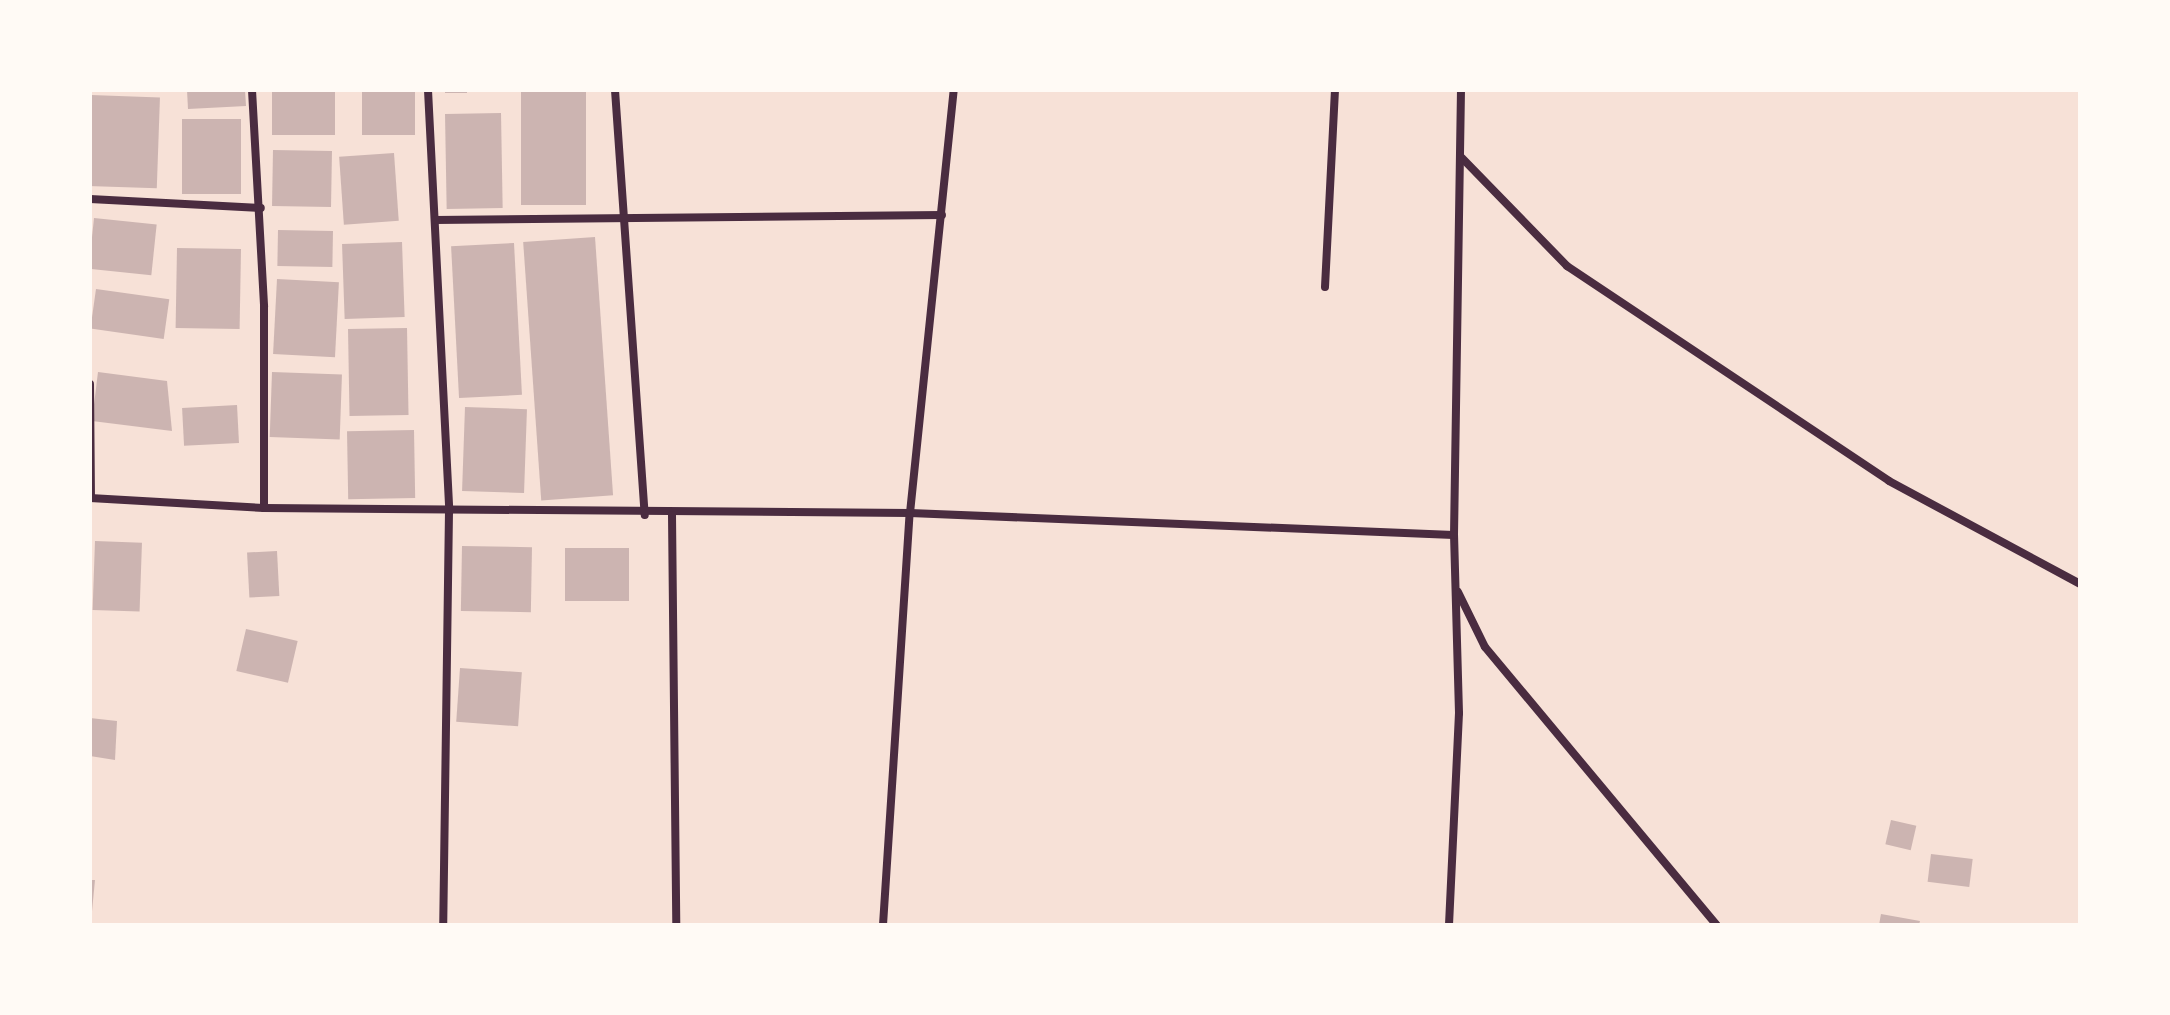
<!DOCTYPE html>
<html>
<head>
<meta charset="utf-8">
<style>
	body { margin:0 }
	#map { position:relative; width:2170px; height:1015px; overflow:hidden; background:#f7e1d7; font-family:"Fira Sans",sans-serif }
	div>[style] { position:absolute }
	.building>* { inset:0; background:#ccb4b1; transform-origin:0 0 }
	.minor>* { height:8px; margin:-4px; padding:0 4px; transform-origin:4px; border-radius:4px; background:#4a2c40 }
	span { translate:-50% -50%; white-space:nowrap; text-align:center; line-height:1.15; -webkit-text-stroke:8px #fffaf5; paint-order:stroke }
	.frame { position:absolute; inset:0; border:92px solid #fffaf5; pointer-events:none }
</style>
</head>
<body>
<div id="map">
	<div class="building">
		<i style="clip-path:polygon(187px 90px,245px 90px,246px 106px,188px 109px)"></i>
		<i style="left:272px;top:90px;width:63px;height:45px"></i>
		<i style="left:362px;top:90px;width:53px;height:45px"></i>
		<i style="left:445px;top:90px;width:22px;height:3px"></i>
		<i style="left:521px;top:90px;width:65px;height:115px"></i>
		<i style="left:91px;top:95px;width:69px;height:91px;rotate:2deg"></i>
		<i style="left:501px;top:113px;width:95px;height:56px;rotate:89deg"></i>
		<i style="left:182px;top:119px;width:59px;height:75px"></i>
		<i style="left:273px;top:150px;width:59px;height:56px;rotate:1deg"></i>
		<i style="left:394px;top:153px;width:68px;height:55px;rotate:86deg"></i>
		<i style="left:94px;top:218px;width:63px;height:51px;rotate:6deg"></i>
		<i style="left:278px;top:230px;width:55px;height:36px;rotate:1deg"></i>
		<i style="left:595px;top:237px;width:259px;height:72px;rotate:86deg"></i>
		<i style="left:402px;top:242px;width:75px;height:60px;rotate:88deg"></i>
		<i style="left:514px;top:243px;width:152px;height:63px;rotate:87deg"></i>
		<i style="left:177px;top:248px;width:64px;height:80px;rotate:1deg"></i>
		<i style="left:277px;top:279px;width:62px;height:75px;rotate:3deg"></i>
		<i style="left:96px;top:289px;width:74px;height:40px;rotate:8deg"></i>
		<i style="left:407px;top:328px;width:87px;height:59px;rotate:89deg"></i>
		<i style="clip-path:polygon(98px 372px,167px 381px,172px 431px,92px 421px)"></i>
		<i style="left:272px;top:372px;width:70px;height:65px;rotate:2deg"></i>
		<i style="left:237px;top:405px;width:38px;height:55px;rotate:87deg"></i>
		<i style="left:465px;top:407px;width:62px;height:84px;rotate:2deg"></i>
		<i style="left:414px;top:430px;width:68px;height:67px;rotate:89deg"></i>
		<i style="left:95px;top:541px;width:47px;height:69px;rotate:2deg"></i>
		<i style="left:462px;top:546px;width:70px;height:65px;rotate:1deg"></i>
		<i style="left:565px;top:548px;width:64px;height:53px"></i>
		<i style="left:277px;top:551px;width:45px;height:30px;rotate:87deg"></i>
		<i style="left:246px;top:629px;width:53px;height:43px;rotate:13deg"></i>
		<i style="left:460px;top:668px;width:62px;height:54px;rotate:4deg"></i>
		<i style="clip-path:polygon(90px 718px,117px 721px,115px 760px,90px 756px)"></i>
		<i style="left:1891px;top:820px;width:26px;height:25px;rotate:13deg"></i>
		<i style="left:1931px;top:854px;width:42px;height:28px;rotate:7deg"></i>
		<i style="clip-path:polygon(90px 880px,95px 880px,92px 911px,90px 911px)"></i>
		<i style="clip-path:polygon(1881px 914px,1920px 921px,1919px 925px,1879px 925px)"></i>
	</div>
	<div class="minor">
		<i style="left:252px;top:90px;width:217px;rotate:86.8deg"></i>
		<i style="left:264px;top:307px;width:201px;rotate:90deg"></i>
		<i style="left:428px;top:90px;width:422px;rotate:87.1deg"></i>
		<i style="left:449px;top:511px;width:414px;rotate:90.8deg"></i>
		<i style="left:615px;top:90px;width:426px;rotate:86deg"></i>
		<i style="left:1462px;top:158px;width:151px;rotate:45.8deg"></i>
		<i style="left:1567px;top:266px;width:387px;rotate:33.7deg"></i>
		<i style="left:1889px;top:481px;width:217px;rotate:28.3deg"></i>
		<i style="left:90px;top:199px;width:171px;rotate:3deg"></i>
		<i style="left:435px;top:220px;width:507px;rotate:-0.57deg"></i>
		<i style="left:1325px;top:287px;width:197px;rotate:-87.1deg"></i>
		<i style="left:90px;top:384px;width:114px;rotate:89.5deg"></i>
		<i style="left:90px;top:498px;width:174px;rotate:3.3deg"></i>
		<i style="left:264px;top:508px;width:646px;rotate:0.44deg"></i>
		<i style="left:910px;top:513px;width:544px;rotate:2.32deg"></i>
		<i style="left:672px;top:515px;width:410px;rotate:89.4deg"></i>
		<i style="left:1458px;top:592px;width:61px;rotate:63.9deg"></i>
		<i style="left:1485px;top:647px;width:362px;rotate:50.2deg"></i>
		<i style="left:883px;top:925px;width:413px;rotate:-86.3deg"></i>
		<i style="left:910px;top:513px;width:425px;rotate:-84.1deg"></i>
		<i style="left:1449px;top:925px;width:212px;rotate:-87.3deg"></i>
		<i style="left:1459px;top:713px;width:178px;rotate:-91.6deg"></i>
		<i style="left:1454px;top:535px;width:445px;rotate:-89.1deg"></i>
	</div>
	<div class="frame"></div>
</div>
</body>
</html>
